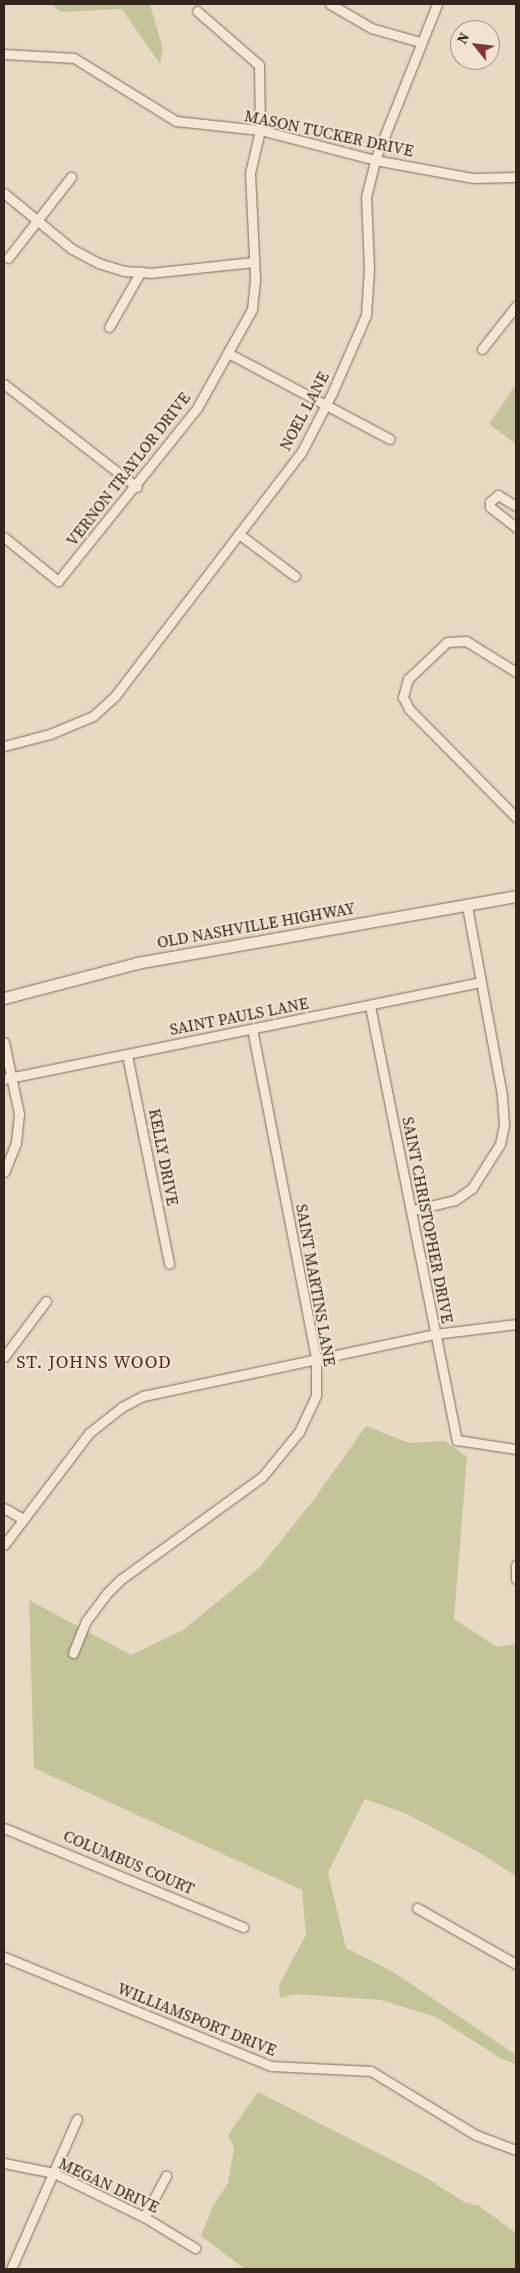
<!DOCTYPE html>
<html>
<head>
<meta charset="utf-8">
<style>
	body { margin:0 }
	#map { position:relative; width:520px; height:2273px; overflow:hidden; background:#e8d9c2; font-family:"Source Serif 4",serif }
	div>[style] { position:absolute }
	.green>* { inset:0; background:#c3c497 }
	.roads { filter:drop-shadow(0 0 1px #806b5b) drop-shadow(0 0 1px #806b5b) }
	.minor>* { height:9px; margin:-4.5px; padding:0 4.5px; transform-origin:4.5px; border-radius:4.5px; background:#f4e7d4 }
	.secondary>* { height:11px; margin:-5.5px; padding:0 5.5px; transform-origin:5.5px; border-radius:5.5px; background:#f4e7d4 }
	span { translate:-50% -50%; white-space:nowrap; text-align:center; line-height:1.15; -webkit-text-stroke:4px #f0e4d0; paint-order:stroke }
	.street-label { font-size:16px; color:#31251e }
	.neighbourhood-label { font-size:18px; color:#592822; letter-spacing:1px }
	.frame { position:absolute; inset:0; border:5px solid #31251e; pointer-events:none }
	.north { position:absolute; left:450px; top:20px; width:50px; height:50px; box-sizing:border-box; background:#f0e4d0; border:1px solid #a49889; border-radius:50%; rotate:299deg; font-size:14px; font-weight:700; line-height:20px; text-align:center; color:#31251e }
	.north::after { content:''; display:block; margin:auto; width:18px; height:22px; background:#88323b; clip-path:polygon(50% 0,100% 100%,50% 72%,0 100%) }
</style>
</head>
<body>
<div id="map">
	<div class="green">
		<i style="clip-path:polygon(51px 4px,150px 4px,163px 49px,160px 64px,122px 9px,61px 12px)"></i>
		<i style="clip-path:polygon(516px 384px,516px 444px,489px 424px)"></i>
		<i style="clip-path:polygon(366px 1426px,409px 1443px,445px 1441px,467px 1457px,454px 1619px,497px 1647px,516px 1644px,516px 1876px,480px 1853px,407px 1814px,365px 1799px,328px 1873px,346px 1948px,395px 1973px,516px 2055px,516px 2064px,500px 2058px,436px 2017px,381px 2000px,295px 1994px,280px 1998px,279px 1985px,306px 1935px,302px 1890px,34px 1768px,29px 1600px,131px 1655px,183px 1630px,259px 1568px,315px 1498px)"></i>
		<i style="clip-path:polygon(258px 2092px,425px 2177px,464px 2202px,479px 2206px,516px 2233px,516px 2269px,245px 2269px,201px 2236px,213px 2206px,228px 2183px,234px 2148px,228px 2135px)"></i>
	</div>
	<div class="roads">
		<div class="minor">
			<i style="left:330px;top:4px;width:48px;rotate:30.3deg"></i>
			<i style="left:371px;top:28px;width:51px;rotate:15.9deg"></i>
			<i style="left:4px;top:54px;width:70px;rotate:3.3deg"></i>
			<i style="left:74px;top:58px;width:120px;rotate:31.7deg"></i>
			<i style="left:176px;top:121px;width:84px;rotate:6.1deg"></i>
			<i style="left:260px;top:130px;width:119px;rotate:14.6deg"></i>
			<i style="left:375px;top:160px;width:100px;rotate:10.4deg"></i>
			<i style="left:473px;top:178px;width:43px;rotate:-1.3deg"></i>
			<i style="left:4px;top:193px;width:88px;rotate:39.5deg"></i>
			<i style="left:72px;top:249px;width:30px;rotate:28deg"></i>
			<i style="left:98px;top:263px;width:27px;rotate:17deg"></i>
			<i style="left:124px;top:271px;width:26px;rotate:4deg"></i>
			<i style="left:150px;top:273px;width:104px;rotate:-6.1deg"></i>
			<i style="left:8px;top:258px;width:103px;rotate:-52.1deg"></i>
			<i style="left:109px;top:327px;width:64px;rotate:-60.3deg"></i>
			<i style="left:482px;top:349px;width:55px;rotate:-51.7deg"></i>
			<i style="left:228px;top:353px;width:183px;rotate:28deg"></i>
			<i style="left:4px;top:384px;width:168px;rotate:37.8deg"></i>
			<i style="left:516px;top:506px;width:21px;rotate:-149deg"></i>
			<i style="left:498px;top:495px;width:11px;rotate:139deg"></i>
			<i style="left:490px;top:502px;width:5px;rotate:90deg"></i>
			<i style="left:490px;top:507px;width:33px;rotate:38deg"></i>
			<i style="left:239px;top:534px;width:70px;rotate:36.9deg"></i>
			<i style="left:4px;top:537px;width:70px;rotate:39.2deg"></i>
			<i style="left:58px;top:581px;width:222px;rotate:-51.2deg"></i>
			<i style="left:197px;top:408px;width:113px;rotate:-60.9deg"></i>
			<i style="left:252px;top:309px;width:31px;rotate:-84deg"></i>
			<i style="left:255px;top:278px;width:105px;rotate:-92.7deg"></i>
			<i style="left:250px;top:173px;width:44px;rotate:-76.9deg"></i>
			<i style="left:260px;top:130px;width:65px;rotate:-90.9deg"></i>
			<i style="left:259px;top:65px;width:82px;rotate:-138.9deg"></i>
			<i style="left:516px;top:672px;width:59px;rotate:-148.2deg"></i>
			<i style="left:466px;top:641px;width:19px;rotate:177deg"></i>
			<i style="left:447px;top:642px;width:54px;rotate:136.5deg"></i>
			<i style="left:408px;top:679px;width:19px;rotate:106deg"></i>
			<i style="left:403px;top:697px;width:13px;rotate:63deg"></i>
			<i style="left:409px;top:709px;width:152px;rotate:45.3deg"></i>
			<i style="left:4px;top:746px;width:48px;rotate:-14.6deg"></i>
			<i style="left:50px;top:734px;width:47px;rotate:-22.7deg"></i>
			<i style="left:93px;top:716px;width:30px;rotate:-42deg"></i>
			<i style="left:115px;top:696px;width:306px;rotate:-52.6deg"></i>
			<i style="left:301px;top:453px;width:68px;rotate:-62.7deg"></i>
			<i style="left:332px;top:393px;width:85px;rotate:-66.4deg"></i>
			<i style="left:366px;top:315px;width:47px;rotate:-86.3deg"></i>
			<i style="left:369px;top:268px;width:71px;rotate:-92.4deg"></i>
			<i style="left:366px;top:197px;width:38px;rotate:-76deg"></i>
			<i style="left:375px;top:160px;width:168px;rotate:-68.3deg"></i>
			<i style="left:370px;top:1006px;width:443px;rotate:78.7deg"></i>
			<i style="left:457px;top:1440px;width:60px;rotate:8.7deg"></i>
			<i style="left:4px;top:1042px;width:74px;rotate:78.2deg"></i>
			<i style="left:19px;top:1114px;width:29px;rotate:96deg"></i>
			<i style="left:16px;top:1143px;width:31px;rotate:112deg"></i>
			<i style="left:127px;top:1055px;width:213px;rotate:78.6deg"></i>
			<i style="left:4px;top:1079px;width:486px;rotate:-11.5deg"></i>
			<i style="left:413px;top:1210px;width:43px;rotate:-13.4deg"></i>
			<i style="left:455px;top:1200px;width:21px;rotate:-35deg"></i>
			<i style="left:472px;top:1188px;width:52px;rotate:-57.5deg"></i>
			<i style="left:500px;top:1144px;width:19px;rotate:-78deg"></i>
			<i style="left:504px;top:1125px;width:30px;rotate:-94deg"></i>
			<i style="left:502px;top:1095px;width:192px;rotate:-100.5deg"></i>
			<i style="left:4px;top:1357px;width:70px;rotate:-53.1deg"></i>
			<i style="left:4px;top:1508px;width:22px;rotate:30deg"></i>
			<i style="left:4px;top:1545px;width:141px;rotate:-52.8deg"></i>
			<i style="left:89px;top:1433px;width:42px;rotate:-38.2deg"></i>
			<i style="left:122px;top:1407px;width:24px;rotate:-28deg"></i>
			<i style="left:143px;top:1396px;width:299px;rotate:-12deg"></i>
			<i style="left:435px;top:1334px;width:82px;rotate:-7deg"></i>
			<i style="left:516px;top:1579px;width:14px;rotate:-90deg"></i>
			<i style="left:73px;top:1653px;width:35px;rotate:-68deg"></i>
			<i style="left:86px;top:1621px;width:35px;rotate:-53deg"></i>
			<i style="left:107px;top:1593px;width:18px;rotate:-45deg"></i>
			<i style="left:120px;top:1580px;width:175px;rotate:-36deg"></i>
			<i style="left:262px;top:1477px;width:58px;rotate:-50.6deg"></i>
			<i style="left:299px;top:1432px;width:40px;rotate:-65deg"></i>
			<i style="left:316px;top:1396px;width:38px;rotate:-90deg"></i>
			<i style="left:316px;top:1358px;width:335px;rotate:-101deg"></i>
			<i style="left:4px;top:1828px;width:259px;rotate:22.5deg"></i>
			<i style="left:417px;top:1908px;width:114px;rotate:29.5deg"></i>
			<i style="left:4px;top:1957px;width:288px;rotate:22.2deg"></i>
			<i style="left:271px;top:2066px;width:100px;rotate:2.9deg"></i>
			<i style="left:371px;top:2071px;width:123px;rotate:31.4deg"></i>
			<i style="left:476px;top:2135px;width:43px;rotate:20.6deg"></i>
			<i style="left:4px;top:2163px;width:51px;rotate:11.3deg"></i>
			<i style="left:54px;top:2173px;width:100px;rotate:26.1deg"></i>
			<i style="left:144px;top:2217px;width:60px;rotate:31.3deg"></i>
			<i style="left:144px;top:2217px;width:47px;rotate:-61.8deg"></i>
			<i style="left:11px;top:2269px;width:164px;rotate:-66.3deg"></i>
		</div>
		<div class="secondary">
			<i style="left:4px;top:998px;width:138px;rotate:-14.7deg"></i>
			<i style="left:137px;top:963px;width:385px;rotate:-10deg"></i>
		</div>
	</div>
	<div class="street-label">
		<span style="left:329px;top:133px;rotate:12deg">MASON TUCKER DRIVE</span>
		<span style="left:304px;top:411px;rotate:-62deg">NOEL LANE</span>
		<span style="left:128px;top:469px;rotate:-52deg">VERNON TRAYLOR DRIVE</span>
		<span style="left:256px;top:925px;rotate:-10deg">OLD NASHVILLE HIGHWAY</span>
		<span style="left:239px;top:1016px;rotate:-11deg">SAINT PAULS LANE</span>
		<span style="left:164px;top:1157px;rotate:79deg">KELLY DRIVE</span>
		<span style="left:428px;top:1220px;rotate:79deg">SAINT CHRISTOPHER DRIVE</span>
		<span style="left:316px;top:1285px;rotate:80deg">SAINT MARTINS LANE</span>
		<span style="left:129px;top:1862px;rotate:23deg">COLUMBUS COURT</span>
		<span style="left:197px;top:2019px;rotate:22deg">WILLIAMSPORT DRIVE</span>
		<span style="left:109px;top:2185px;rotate:25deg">MEGAN DRIVE</span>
	</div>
	<div class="neighbourhood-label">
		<span style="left:94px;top:1362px">ST. JOHNS WOOD</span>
	</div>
	<div class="frame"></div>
	<div class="north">N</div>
</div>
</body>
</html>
